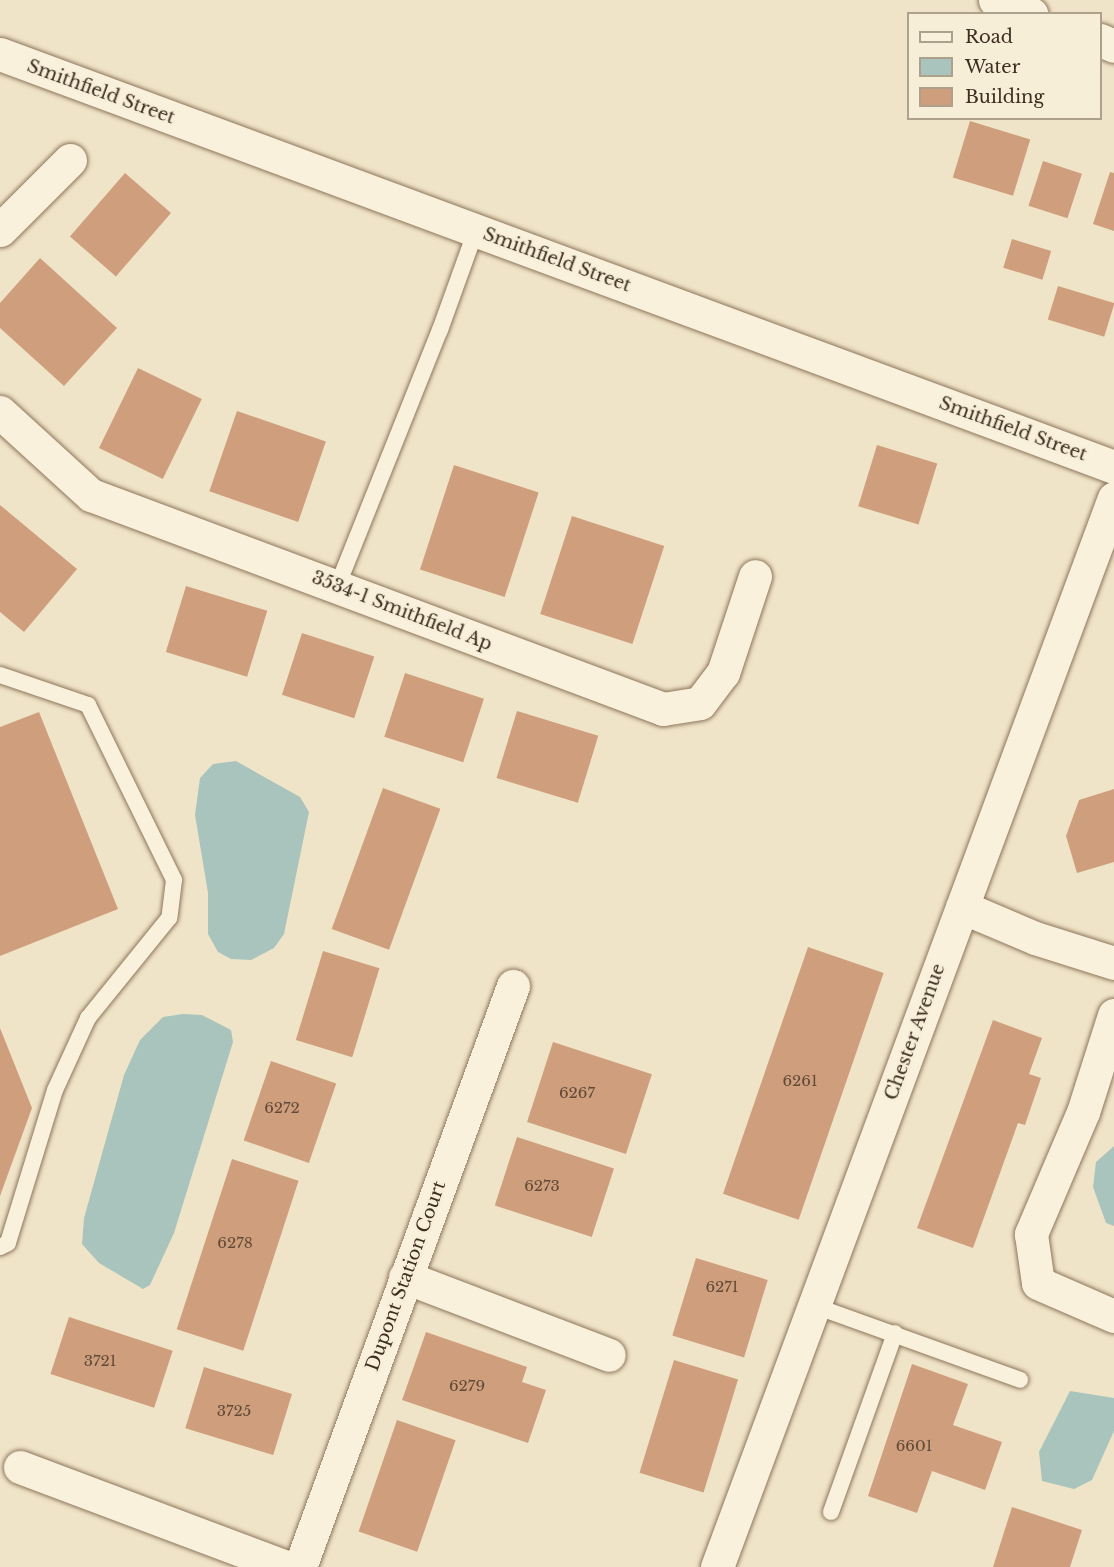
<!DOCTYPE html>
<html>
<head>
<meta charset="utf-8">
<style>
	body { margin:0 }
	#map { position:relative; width:1114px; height:1567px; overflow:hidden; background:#f0e4c8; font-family:"Libre Baskerville",serif }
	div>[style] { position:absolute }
	.water>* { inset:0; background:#a9c4bc }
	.building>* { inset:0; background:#cf9f7d; transform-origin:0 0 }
	.roads { filter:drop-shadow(0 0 2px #8d765c) drop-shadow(0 0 2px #8d765c) }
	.service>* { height:16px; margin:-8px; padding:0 8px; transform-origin:8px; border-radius:8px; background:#faf1dc }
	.minor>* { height:33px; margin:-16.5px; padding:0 16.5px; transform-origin:16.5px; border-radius:16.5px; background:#faf1dc }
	span { translate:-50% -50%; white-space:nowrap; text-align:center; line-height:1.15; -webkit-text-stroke:4.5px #f7eed8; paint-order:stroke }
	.number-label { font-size:15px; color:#624a37 }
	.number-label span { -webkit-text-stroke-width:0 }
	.street-label { font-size:18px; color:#3d2e20 }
	.legend { position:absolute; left:907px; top:12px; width:195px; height:108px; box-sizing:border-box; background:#f7eed8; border:2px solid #ada18e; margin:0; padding:8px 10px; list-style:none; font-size:18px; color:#3d2e20 }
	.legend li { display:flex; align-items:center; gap:12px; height:30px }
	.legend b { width:30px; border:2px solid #ada18e }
</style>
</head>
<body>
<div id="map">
	<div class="water">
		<i style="clip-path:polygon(236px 761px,300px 797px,309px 812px,284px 934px,274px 948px,251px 960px,231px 959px,218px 952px,208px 934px,208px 893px,195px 815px,200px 778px,213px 764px)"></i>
		<i style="clip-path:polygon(183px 1014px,202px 1015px,231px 1030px,233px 1042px,174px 1233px,150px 1285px,143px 1289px,99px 1263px,82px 1244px,84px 1218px,124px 1075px,140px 1040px,163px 1017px)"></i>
		<i style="clip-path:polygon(1114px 1146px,1114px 1226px,1106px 1223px,1093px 1187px,1096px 1162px)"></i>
		<i style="clip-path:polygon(1070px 1391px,1114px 1398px,1114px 1431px,1092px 1480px,1074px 1489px,1042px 1481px,1039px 1452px)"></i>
	</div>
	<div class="building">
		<i style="left:970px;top:121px;width:63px;height:59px;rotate:17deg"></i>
		<i style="left:1043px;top:161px;width:41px;height:47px;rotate:18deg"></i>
		<i style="clip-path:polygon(1110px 172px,1114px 173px,1114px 231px,1093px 224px)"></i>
		<i style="left:125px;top:173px;width:61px;height:84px;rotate:41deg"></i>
		<i style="left:1012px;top:239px;width:41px;height:30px;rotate:17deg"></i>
		<i style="clip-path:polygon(40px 258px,117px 328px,64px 386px,0 328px,0 303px)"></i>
		<i style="left:1058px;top:286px;width:59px;height:35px;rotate:17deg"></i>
		<i style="left:138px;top:368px;width:71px;height:89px;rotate:26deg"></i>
		<i style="left:237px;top:411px;width:94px;height:85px;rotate:19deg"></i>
		<i style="left:877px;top:445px;width:63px;height:64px;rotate:17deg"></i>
		<i style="left:454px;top:465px;width:89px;height:110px;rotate:18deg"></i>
		<i style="clip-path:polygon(0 505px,77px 569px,24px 632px,0 612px)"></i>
		<i style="left:572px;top:516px;width:97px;height:103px;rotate:18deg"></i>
		<i style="left:186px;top:586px;width:85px;height:69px;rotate:17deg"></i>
		<i style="left:302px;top:633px;width:76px;height:65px;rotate:18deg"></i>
		<i style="left:405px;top:673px;width:83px;height:67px;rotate:18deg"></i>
		<i style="left:517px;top:711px;width:85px;height:70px;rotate:17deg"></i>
		<i style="clip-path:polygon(39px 712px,118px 909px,0 956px,0 727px)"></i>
		<i style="left:383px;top:788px;width:61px;height:150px;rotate:20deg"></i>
		<i style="clip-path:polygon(1114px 789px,1114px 862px,1077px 873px,1066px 836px,1079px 800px)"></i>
		<i style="left:808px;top:947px;width:80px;height:261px;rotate:19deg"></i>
		<i style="left:323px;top:951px;width:59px;height:93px;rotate:17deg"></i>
		<i style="clip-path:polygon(993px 1020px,1042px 1038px,1029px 1074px,1041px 1078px,1025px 1125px,1018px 1123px,973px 1248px,917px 1228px)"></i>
		<i style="clip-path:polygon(0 1028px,32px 1108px,0 1196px)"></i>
		<i style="left:553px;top:1042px;width:104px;height:84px;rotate:18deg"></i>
		<i style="left:271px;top:1061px;width:69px;height:84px;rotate:19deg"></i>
		<i style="left:517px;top:1137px;width:102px;height:72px;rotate:18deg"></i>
		<i style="left:232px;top:1159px;width:70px;height:179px;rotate:18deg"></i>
		<i style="left:696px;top:1258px;width:75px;height:81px;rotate:17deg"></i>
		<i style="left:69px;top:1317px;width:109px;height:60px;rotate:18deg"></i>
		<i style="clip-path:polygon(426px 1332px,527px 1367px,522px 1382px,546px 1390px,528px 1443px,402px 1400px)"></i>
		<i style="left:674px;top:1360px;width:67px;height:118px;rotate:17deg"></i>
		<i style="clip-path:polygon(912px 1364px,968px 1384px,953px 1425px,1002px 1442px,985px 1490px,932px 1471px,917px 1513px,868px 1496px)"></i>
		<i style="left:204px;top:1367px;width:92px;height:64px;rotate:17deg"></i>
		<i style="left:397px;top:1420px;width:62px;height:118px;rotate:19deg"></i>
		<i style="clip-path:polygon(1012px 1507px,1082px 1530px,1070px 1567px,993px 1567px)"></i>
	</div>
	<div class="roads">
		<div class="service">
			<i style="left:337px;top:587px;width:277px;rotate:-68.2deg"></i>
			<i style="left:440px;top:330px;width:106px;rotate:-70.2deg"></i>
			<i style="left:0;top:675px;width:93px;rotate:18.8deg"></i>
			<i style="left:88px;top:705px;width:195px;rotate:63.8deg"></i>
			<i style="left:174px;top:880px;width:38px;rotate:97deg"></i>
			<i style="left:169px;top:918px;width:129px;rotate:129deg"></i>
			<i style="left:88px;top:1018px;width:79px;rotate:114.6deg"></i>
			<i style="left:55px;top:1090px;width:160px;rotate:107.1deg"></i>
			<i style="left:8px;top:1243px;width:9px;rotate:153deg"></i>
			<i style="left:815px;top:1306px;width:218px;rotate:19.8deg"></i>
			<i style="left:831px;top:1512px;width:190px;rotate:-70.3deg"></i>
		</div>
		<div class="minor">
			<i style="left:995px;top:0;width:39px;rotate:21deg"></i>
			<i style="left:1100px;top:40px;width:15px;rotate:23deg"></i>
			<i style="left:0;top:54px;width:1188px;rotate:20.34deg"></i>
			<i style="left:0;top:230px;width:99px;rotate:-45deg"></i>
			<i style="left:0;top:412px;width:123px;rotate:42.4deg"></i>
			<i style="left:91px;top:495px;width:611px;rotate:20.51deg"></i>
			<i style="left:663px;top:709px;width:37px;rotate:-9deg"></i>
			<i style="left:700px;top:703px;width:38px;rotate:-53deg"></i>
			<i style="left:723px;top:673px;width:102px;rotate:-71.7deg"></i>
			<i style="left:962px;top:907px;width:79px;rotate:23deg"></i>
			<i style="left:1035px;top:938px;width:83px;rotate:17.6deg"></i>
			<i style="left:1114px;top:1015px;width:102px;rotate:107.7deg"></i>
			<i style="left:1083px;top:1112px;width:133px;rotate:113.1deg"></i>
			<i style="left:1031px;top:1234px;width:49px;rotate:81.9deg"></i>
			<i style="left:1038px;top:1283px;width:83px;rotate:23.5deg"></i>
			<i style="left:405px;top:1277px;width:218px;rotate:20.9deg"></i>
			<i style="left:20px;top:1467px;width:284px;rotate:20.6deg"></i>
			<i style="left:300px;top:1567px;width:619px;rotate:-69.87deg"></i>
			<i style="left:717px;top:1567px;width:1140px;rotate:-69.63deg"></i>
		</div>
	</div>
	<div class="number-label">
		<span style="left:800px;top:1081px">6261</span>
		<span style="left:577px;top:1093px">6267</span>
		<span style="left:282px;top:1108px">6272</span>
		<span style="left:542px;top:1186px">6273</span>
		<span style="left:235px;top:1243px">6278</span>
		<span style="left:722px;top:1287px">6271</span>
		<span style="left:100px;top:1361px">3721</span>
		<span style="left:467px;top:1386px">6279</span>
		<span style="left:234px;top:1411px">3725</span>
		<span style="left:914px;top:1446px">6601</span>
	</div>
	<div class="street-label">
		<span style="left:101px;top:92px;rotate:20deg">Smithfield Street</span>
		<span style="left:557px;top:260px;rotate:20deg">Smithfield Street</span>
		<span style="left:1013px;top:429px;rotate:20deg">Smithfield Street</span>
		<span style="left:402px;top:611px;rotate:21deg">3534-1 Smithfield Ap</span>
		<span style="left:915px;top:1032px;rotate:-70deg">Chester Avenue</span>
		<span style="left:406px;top:1276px;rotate:-70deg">Dupont Station Court</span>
	</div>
	<ul class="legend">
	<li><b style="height:8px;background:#faf1dc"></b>Road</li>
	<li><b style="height:16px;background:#a9c4bc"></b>Water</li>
	<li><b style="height:16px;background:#cf9f7d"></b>Building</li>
	</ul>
</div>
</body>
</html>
